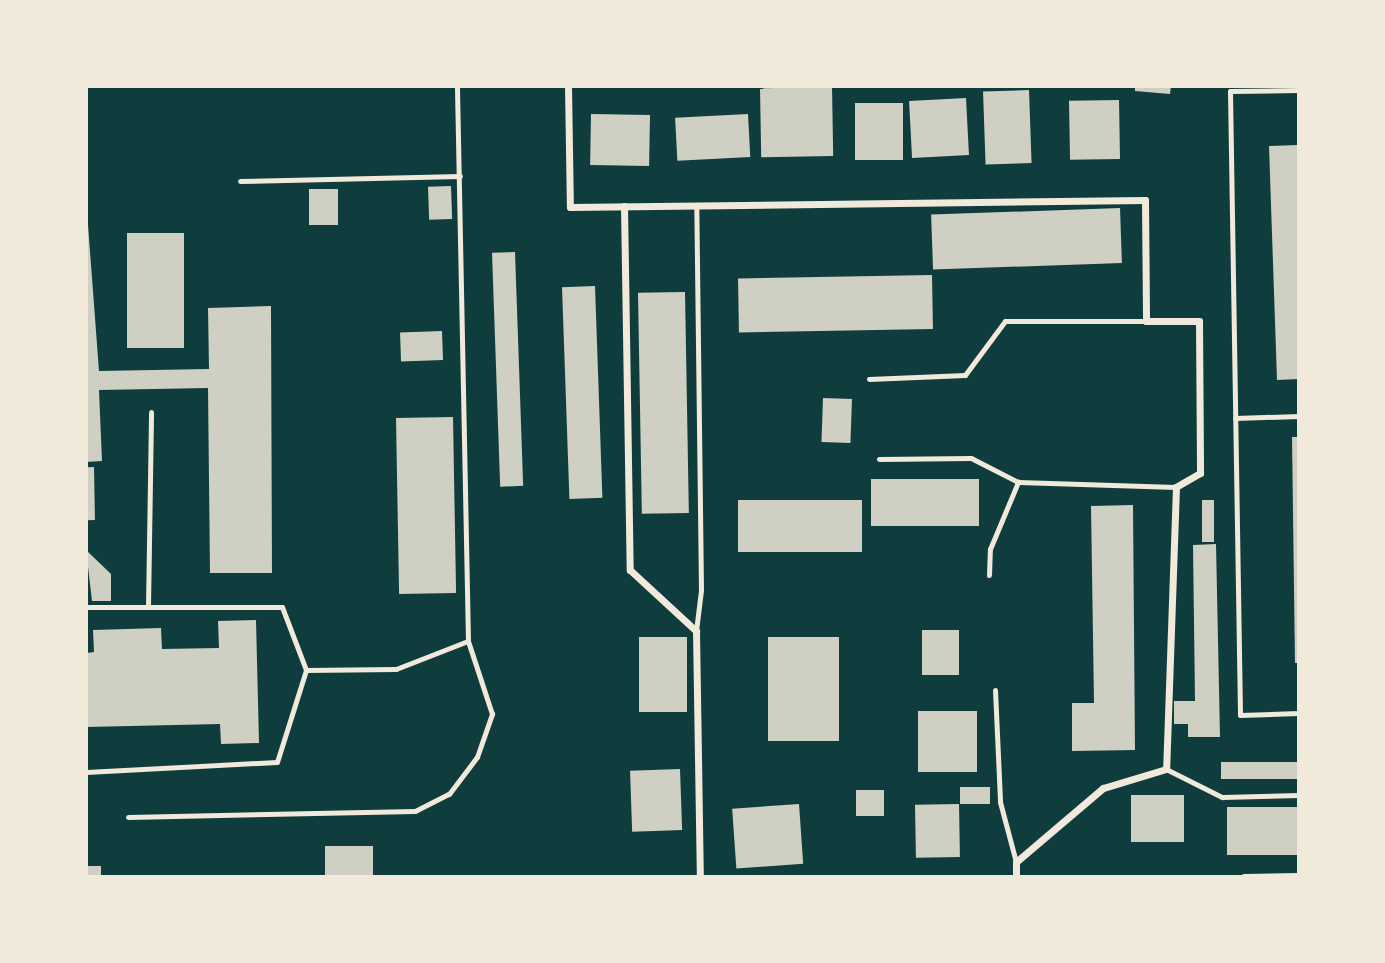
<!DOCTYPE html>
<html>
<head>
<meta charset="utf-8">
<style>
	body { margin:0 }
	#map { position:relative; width:1385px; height:963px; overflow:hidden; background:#0f3d3e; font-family:Commissioner,sans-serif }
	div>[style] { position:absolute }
	.building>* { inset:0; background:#cfcfc3; transform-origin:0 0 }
	.service>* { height:5px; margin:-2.5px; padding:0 2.5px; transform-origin:2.5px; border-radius:2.5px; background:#f1e9da }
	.minor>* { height:7px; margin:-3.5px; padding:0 3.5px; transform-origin:3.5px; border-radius:3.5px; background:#f1e9da }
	span { translate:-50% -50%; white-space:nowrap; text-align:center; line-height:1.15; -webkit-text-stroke:6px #f1e9da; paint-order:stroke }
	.frame { position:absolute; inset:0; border:88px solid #f1e9da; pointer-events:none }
</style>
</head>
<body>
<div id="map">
	<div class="building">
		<i style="clip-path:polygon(1135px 86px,1171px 86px,1170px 94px,1135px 91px)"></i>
		<i style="left:832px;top:87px;width:69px;height:72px;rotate:89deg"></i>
		<i style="left:1029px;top:90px;width:73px;height:46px;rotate:88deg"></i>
		<i style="left:966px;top:98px;width:57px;height:57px;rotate:87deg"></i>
		<i style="left:1119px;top:100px;width:59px;height:50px;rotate:89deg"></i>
		<i style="left:903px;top:103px;width:57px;height:48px;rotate:90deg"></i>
		<i style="left:591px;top:114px;width:59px;height:51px;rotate:1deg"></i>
		<i style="left:748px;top:114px;width:43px;height:73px;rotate:87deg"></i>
		<i style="clip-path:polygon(1299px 145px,1299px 379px,1277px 380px,1269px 146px)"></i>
		<i style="left:451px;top:186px;width:33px;height:23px;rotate:88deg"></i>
		<i style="left:309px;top:189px;width:29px;height:36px"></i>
		<i style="clip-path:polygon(86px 198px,99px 371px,209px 369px,208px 308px,271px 306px,272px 573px,210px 573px,208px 388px,99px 390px,102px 461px,86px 462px)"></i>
		<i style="left:1120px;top:208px;width:55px;height:189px;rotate:88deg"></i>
		<i style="left:184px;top:233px;width:115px;height:57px;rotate:90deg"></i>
		<i style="left:515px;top:252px;width:234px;height:23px;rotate:88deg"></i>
		<i style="left:932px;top:275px;width:54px;height:194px;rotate:89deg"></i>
		<i style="left:595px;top:286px;width:212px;height:33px;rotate:88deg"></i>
		<i style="left:685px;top:292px;width:221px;height:47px;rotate:89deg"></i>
		<i style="left:442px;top:331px;width:29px;height:42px;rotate:88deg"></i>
		<i style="left:823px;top:398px;width:29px;height:44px;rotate:2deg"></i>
		<i style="left:453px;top:417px;width:176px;height:57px;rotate:89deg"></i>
		<i style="clip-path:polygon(1292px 437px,1299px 437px,1299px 663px,1295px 663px)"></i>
		<i style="left:94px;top:467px;width:53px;height:8px;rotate:89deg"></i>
		<i style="left:979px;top:479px;width:47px;height:108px;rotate:90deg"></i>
		<i style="left:862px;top:500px;width:52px;height:124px;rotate:90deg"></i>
		<i style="left:1202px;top:500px;width:12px;height:42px"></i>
		<i style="clip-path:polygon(1133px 505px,1135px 750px,1072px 751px,1072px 703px,1094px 703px,1091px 506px)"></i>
		<i style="clip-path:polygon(1216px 544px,1220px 737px,1188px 737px,1188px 724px,1174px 724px,1174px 701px,1195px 701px,1193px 545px)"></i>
		<i style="clip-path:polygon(86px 550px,111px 574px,111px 601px,92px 601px)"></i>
		<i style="clip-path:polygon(256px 620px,259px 743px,221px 744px,220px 724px,86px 727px,86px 653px,94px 652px,93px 630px,161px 628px,162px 649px,219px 648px,218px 621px)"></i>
		<i style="left:922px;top:630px;width:37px;height:45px"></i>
		<i style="left:639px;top:637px;width:48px;height:75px"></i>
		<i style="left:768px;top:637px;width:71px;height:104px"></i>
		<i style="left:918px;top:711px;width:59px;height:61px"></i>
		<i style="left:1299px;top:762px;width:17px;height:78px;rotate:90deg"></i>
		<i style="left:680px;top:769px;width:61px;height:50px;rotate:88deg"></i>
		<i style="left:960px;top:787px;width:30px;height:17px"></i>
		<i style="left:884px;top:790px;width:26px;height:28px;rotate:90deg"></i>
		<i style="left:1131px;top:795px;width:53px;height:47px"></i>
		<i style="left:799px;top:804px;width:60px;height:67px;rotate:86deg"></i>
		<i style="left:959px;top:804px;width:53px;height:44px;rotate:89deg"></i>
		<i style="left:1299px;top:807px;width:48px;height:72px;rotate:90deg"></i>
		<i style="left:373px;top:846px;width:31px;height:48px;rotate:90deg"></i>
		<i style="left:86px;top:866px;width:15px;height:11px"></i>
	</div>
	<div class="service">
		<i style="left:1299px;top:90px;width:69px;rotate:179.2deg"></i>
		<i style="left:1230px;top:91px;width:624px;rotate:89.08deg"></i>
		<i style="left:1240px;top:715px;width:59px;rotate:-1.9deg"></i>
		<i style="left:240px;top:181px;width:220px;rotate:-1.3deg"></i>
		<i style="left:869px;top:379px;width:96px;rotate:-2.4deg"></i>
		<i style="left:965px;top:375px;width:67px;rotate:-53.5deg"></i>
		<i style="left:1005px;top:321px;width:141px"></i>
		<i style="left:1235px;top:418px;width:64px;rotate:-1.8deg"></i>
		<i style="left:879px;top:459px;width:92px;rotate:-0.6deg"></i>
		<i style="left:971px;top:458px;width:53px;rotate:27.1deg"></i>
		<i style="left:1018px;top:482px;width:158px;rotate:1.8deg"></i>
		<i style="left:989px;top:575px;width:26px;rotate:-88deg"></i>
		<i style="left:990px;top:549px;width:73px;rotate:-67.3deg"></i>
		<i style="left:86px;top:607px;width:196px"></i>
		<i style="left:282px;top:607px;width:67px;rotate:69.1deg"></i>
		<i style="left:306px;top:670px;width:90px;rotate:-0.6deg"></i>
		<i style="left:396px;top:669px;width:77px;rotate:-21.3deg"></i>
		<i style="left:468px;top:641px;width:555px;rotate:-91.14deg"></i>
		<i style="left:148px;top:607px;width:195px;rotate:-89.1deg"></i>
		<i style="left:696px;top:631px;width:41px;rotate:-83deg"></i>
		<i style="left:701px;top:590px;width:384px;rotate:-90.7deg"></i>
		<i style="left:995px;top:690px;width:112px;rotate:87.4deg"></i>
		<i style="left:1000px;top:802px;width:62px;rotate:75.1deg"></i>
		<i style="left:1166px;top:769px;width:63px;rotate:26.6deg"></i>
		<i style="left:1222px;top:797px;width:77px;rotate:-1.5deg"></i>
		<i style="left:86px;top:772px;width:191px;rotate:-3deg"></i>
		<i style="left:277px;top:762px;width:96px;rotate:-72.5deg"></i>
		<i style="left:128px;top:817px;width:287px;rotate:-1.2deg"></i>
		<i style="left:415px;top:811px;width:38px;rotate:-27deg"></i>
		<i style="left:449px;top:794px;width:46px;rotate:-52.9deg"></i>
		<i style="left:477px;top:757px;width:46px;rotate:-70.8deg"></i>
		<i style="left:492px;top:714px;width:77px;rotate:-108.2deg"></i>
	</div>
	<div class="minor">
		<i style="left:568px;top:86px;width:121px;rotate:89.1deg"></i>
		<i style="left:570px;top:207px;width:575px;rotate:-0.7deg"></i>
		<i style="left:1145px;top:200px;width:121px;rotate:89.5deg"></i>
		<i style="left:1146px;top:321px;width:53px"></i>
		<i style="left:1199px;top:321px;width:152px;rotate:89.6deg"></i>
		<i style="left:1200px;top:473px;width:28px;rotate:150deg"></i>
		<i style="left:1176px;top:487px;width:282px;rotate:92deg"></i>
		<i style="left:1166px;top:769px;width:66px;rotate:163.2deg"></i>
		<i style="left:1103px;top:788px;width:114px;rotate:139.6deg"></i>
		<i style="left:1016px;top:862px;width:15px;rotate:90deg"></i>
		<i style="left:624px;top:206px;width:364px;rotate:89.1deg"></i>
		<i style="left:630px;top:570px;width:90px;rotate:42.7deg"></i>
		<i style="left:696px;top:631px;width:246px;rotate:89.1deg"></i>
		<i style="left:1244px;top:877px;width:55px;rotate:-1deg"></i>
	</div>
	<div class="frame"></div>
</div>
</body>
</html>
